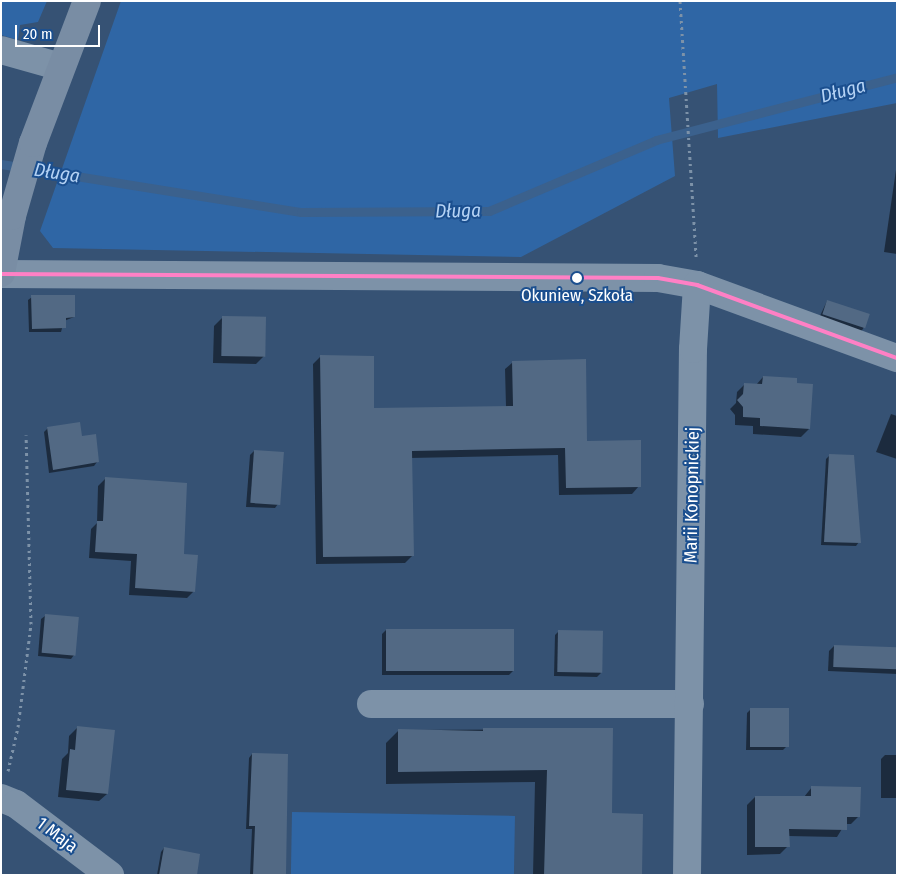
<!DOCTYPE html>
<html>
<head>
<meta charset="utf-8">
<style>
	body { margin:0 }
	#map { position:relative; width:898px; height:876px; overflow:hidden; background:#365274; font-family:"Fira Sans Condensed",sans-serif }
	div>[style] { position:absolute }
	.green>* { inset:0; background:#2f66a5; transform-origin:0 0 }
	.shadow>* { inset:0; background:#0007 }
	.stream>* { height:9px; margin:-4.5px; padding:0 4.5px; transform-origin:4.5px; border-radius:4.5px; background:#3b618d }
	.building>* { inset:0; background:#526984; transform-origin:0 0 }
	.path>* { height:3px; margin-top:-1.5px; transform-origin:0; background:repeating-linear-gradient(90deg,#7d92a8 0 2.5px,transparent 0 6.5px) }
	.street>* { height:28px; margin:-14px; padding:0 14px; transform-origin:14px; border-radius:14px; background:#7d92a8 }
	.secondary>* { height:28px; margin:-14px; padding:0 14px; transform-origin:14px; border-radius:14px; background:#798da4 }
	.bus-1>* { height:4px; margin:-2px; padding:0 2px; transform-origin:2px; border-radius:2px; background:#ff80c5 }
	.dots>* { width:14px; height:14px; translate:-50% -50%; box-sizing:border-box; border:2px solid #1b4f8f; border-radius:50% }
	span { translate:-50% -50%; white-space:nowrap; text-align:center; line-height:1.15; -webkit-text-stroke:4px #1b4f8f; paint-order:stroke }
	.bus-label { font-size:17px; color:#fff }
	.street-label { font-size:18px; color:#fff }
	.water-label { font-size:19px; color:#b5d3f5; font-style:italic }
	.frame { position:absolute; inset:0; border:2px solid #fff; pointer-events:none }
	.scale { position:absolute; left:15px; top:25px; width:85px; height:22px; box-sizing:border-box; border:2px solid #fff; border-top:0; padding-left:6px; font-size:15px; line-height:18px; white-space:nowrap; color:#fff; -webkit-text-stroke:4px #1b4f8f; paint-order:stroke }
</style>
</head>
<body>
<div id="map">
	<div class="green">
		<i style="clip-path:polygon(1px 1px,47px 1px,38px 22px,20px 25px,18px 40px,1px 35px)"></i>
		<i style="clip-path:polygon(121px 1px,897px 1px,897px 103px,718px 138px,717px 84px,669px 98px,675px 176px,521px 257px,53px 248px,40px 231px)"></i>
		<i style="left:292px;top:812px;width:223px;height:63px;rotate:1deg"></i>
	</div>
	<div class="shadow">
		<i style="clip-path:polygon(897px 163px,897px 254px,884px 252px)"></i>
		<i style="clip-path:polygon(32px 297px,74px 317px,64px 321px,61px 332px,29px 332px,28px 300px)"></i>
		<i style="clip-path:polygon(827px 301px,868px 315px,863px 329px,860px 332px,819px 318px)"></i>
		<i style="clip-path:polygon(222px 318px,264px 356px,256px 364px,213px 363px,214px 326px)"></i>
		<i style="clip-path:polygon(320px 357px,373px 410px,506px 407px,505px 369px,513px 362px,586px 442px,639px 486px,632px 494px,559px 495px,558px 455px,410px 458px,413px 555px,405px 563px,316px 564px,313px 364px)"></i>
		<i style="clip-path:polygon(763px 377px,796px 385px,809px 429px,801px 437px,753px 434px,753px 426px,735px 425px,735px 415px,730px 409px,736px 403px,737px 392px,745px 384px,756px 385px)"></i>
		<i style="clip-path:polygon(891px 414px,897px 416px,897px 459px,876px 452px)"></i>
		<i style="clip-path:polygon(48px 428px,81px 438px,97px 462px,94px 466px,49px 473px,44px 432px)"></i>
		<i style="clip-path:polygon(254px 451px,278px 504px,275px 508px,246px 507px,250px 455px)"></i>
		<i style="clip-path:polygon(830px 455px,859px 542px,856px 546px,821px 545px,826px 459px)"></i>
		<i style="clip-path:polygon(105px 479px,182px 555px,194px 591px,187px 598px,129px 595px,131px 561px,89px 558px,91px 529px,97px 523px,98px 486px)"></i>
		<i style="clip-path:polygon(45px 616px,74px 655px,71px 659px,38px 656px,41px 619px)"></i>
		<i style="clip-path:polygon(386px 630px,513px 671px,509px 675px,382px 675px,382px 634px)"></i>
		<i style="clip-path:polygon(559px 631px,601px 673px,597px 677px,554px 676px,555px 635px)"></i>
		<i style="clip-path:polygon(834px 646px,897px 649px,897px 674px,828px 671px,829px 651px)"></i>
		<i style="clip-path:polygon(751px 709px,787px 746px,783px 750px,746px 750px,747px 713px)"></i>
		<i style="clip-path:polygon(77px 728px,107px 794px,99px 801px,58px 797px,62px 759px,68px 753px,69px 736px)"></i>
		<i style="clip-path:polygon(611px 729px,611px 814px,640px 875px,533px 875px,535px 782px,386px 784px,386px 743px,399px 730px)"></i>
		<i style="clip-path:polygon(252px 754px,284px 875px,250px 875px,252px 829px,246px 829px,249px 758px)"></i>
		<i style="clip-path:polygon(885px 755px,897px 755px,897px 798px,881px 798px,881px 759px)"></i>
		<i style="clip-path:polygon(812px 787px,859px 816px,851px 824px,845px 824px,837px 837px,788px 836px,788px 846px,780px 854px,747px 855px,747px 805px,755px 797px,804px 797px)"></i>
		<i style="clip-path:polygon(164px 848px,196px 875px,157px 875px,161px 852px)"></i>
	</div>
	<div class="stream">
		<i style="left:1px;top:164px;width:304px;rotate:9.1deg"></i>
		<i style="left:301px;top:212px;width:188px;rotate:-0.3deg"></i>
		<i style="left:489px;top:211px;width:181px;rotate:-23deg"></i>
		<i style="left:656px;top:140px;width:249px;rotate:-14.6deg"></i>
	</div>
	<div class="building">
		<i style="clip-path:polygon(31px 295px,75px 295px,75px 317px,66px 318px,66px 328px,32px 329px)"></i>
		<i style="left:827px;top:300px;width:45px;height:15px;rotate:18deg"></i>
		<i style="left:222px;top:316px;width:44px;height:40px;rotate:1deg"></i>
		<i style="clip-path:polygon(320px 355px,374px 356px,374px 408px,513px 406px,512px 361px,586px 359px,587px 441px,641px 440px,641px 487px,566px 488px,565px 448px,412px 451px,414px 556px,323px 557px)"></i>
		<i style="clip-path:polygon(763px 376px,797px 378px,797px 383px,813px 384px,810px 429px,760px 426px,760px 418px,743px 417px,743px 407px,737px 400px,743px 394px,744px 383px,762px 384px)"></i>
		<i style="clip-path:polygon(80px 422px,82px 436px,96px 434px,99px 462px,53px 470px,47px 427px)"></i>
		<i style="left:254px;top:450px;width:30px;height:53px;rotate:4deg"></i>
		<i style="clip-path:polygon(829px 454px,854px 455px,861px 543px,824px 542px)"></i>
		<i style="clip-path:polygon(105px 477px,187px 483px,184px 554px,198px 555px,195px 592px,135px 588px,137px 554px,95px 552px,97px 521px,103px 521px)"></i>
		<i style="left:45px;top:614px;width:34px;height:39px;rotate:5deg"></i>
		<i style="left:386px;top:629px;width:128px;height:42px"></i>
		<i style="left:558px;top:630px;width:45px;height:42px;rotate:1deg"></i>
		<i style="left:834px;top:645px;width:63px;height:22px;rotate:2deg"></i>
		<i style="left:750px;top:708px;width:39px;height:39px"></i>
		<i style="clip-path:polygon(77px 726px,115px 730px,108px 794px,66px 790px,70px 749px,75px 750px)"></i>
		<i style="clip-path:polygon(483px 728px,613px 728px,612px 813px,643px 814px,642px 875px,544px 875px,547px 770px,398px 772px,398px 729px,483px 731px)"></i>
		<i style="clip-path:polygon(252px 753px,288px 754px,286px 875px,253px 875px,255px 826px,249px 826px)"></i>
		<i style="clip-path:polygon(811px 786px,861px 787px,860px 817px,847px 817px,847px 830px,789px 829px,790px 847px,755px 847px,755px 796px,811px 796px)"></i>
		<i style="clip-path:polygon(164px 847px,200px 854px,197px 875px,159px 875px)"></i>
	</div>
	<div class="path">
		<i style="left:680px;top:1px;width:257px;rotate:86.4deg"></i>
		<i style="left:8px;top:771px;width:45px;rotate:-77.2deg"></i>
		<i style="left:18px;top:727px;width:104px;rotate:-82.8deg"></i>
		<i style="left:31px;top:624px;width:189px;rotate:-91.5deg"></i>
	</div>
	<div class="street">
		<i style="left:1px;top:50px;width:62px;rotate:15.8deg"></i>
		<i style="left:1px;top:274px;width:657px;rotate:0.35deg"></i>
		<i style="left:658px;top:278px;width:40px;rotate:10deg"></i>
		<i style="left:697px;top:285px;width:213px;rotate:20.1deg"></i>
		<i style="left:371px;top:704px;width:319px"></i>
		<i style="left:1px;top:798px;width:16px;rotate:22deg"></i>
		<i style="left:16px;top:804px;width:118px;rotate:37.1deg"></i>
		<i style="left:687px;top:875px;width:526px;rotate:-89.35deg"></i>
		<i style="left:693px;top:349px;width:64px;rotate:-86.4deg"></i>
	</div>
	<div class="secondary">
		<i style="left:1px;top:273px;width:58px;rotate:-79.1deg"></i>
		<i style="left:12px;top:216px;width:76px;rotate:-74deg"></i>
		<i style="left:33px;top:143px;width:152px;rotate:-69.2deg"></i>
	</div>
	<div class="bus-1">
		<i style="left:1px;top:274px;width:657px;rotate:0.35deg"></i>
		<i style="left:658px;top:278px;width:40px;rotate:10deg"></i>
		<i style="left:697px;top:285px;width:213px;rotate:20.1deg"></i>
	</div>
	<div class="dots">
		<i style="left:577px;top:278px;background:#fff"></i>
	</div>
	<div class="bus-label">
		<span style="left:577px;top:296px">Okuniew, Szkoła</span>
	</div>
	<div class="street-label">
		<span style="left:692px;top:495px;rotate:-89deg">Marii Konopnickiej</span>
		<span style="left:57px;top:835px;rotate:37deg">1 Maja</span>
	</div>
	<div class="water-label">
		<span style="left:843px;top:91px;rotate:-15deg">Długa</span>
		<span style="left:57px;top:173px;rotate:9deg">Długa</span>
		<span style="left:458px;top:211px;rotate:-1deg">Długa</span>
	</div>
	<div class="frame"></div>
	<div class="scale">20 m</div>
</div>
</body>
</html>
